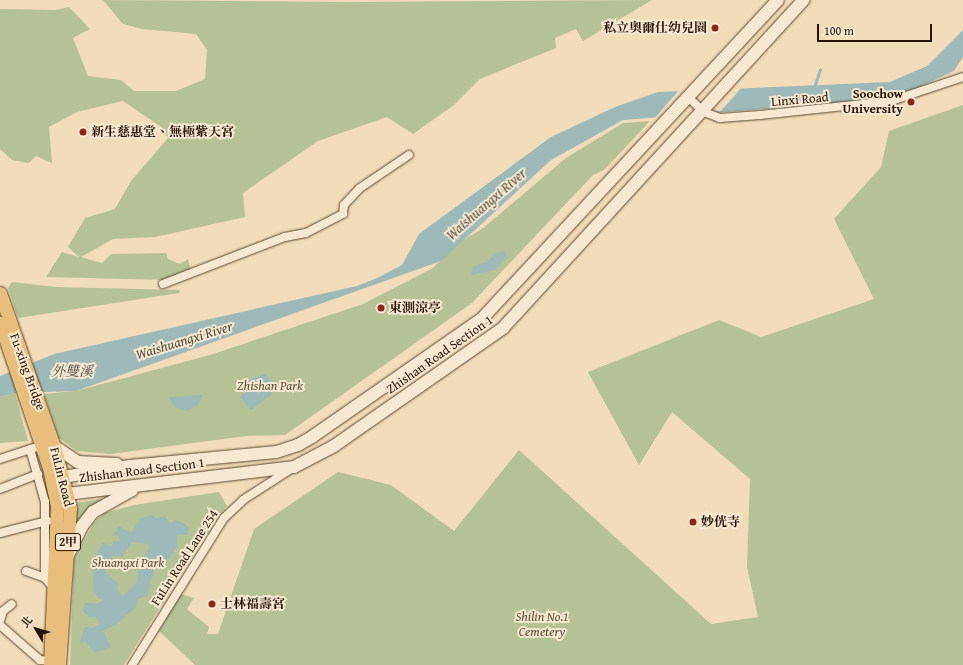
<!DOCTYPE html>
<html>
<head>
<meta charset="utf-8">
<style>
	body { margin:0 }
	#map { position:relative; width:963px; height:665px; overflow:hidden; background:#f2dcba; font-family:"Gentium Book Plus","Noto Serif TC",serif }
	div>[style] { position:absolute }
	.green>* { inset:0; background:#b4c295 }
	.water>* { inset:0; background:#9dbab8 }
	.pier>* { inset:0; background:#f2dcba }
	.stream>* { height:2.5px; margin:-1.25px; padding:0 1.25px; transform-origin:1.25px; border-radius:1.25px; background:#9dbab8 }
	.roads { filter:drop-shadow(0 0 1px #58462e) drop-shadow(0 0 1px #58462e) }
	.minor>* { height:8px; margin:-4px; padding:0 4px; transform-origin:4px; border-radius:4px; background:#f7e8d2 }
	.secondary>* { height:12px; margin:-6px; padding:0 6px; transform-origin:6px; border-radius:6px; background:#f7e8d2 }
	.primary>* { height:13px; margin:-6.5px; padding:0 6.5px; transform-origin:6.5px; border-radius:6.5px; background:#e9be7d }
	.dots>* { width:11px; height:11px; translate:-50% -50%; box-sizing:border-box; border:2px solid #f7e8d2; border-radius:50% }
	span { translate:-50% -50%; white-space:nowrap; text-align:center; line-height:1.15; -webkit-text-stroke:4px #f7e8d2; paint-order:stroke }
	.shield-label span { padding:1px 3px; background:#f7e8d2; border:1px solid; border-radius:3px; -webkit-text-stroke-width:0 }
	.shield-label { font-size:12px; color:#251400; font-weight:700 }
	.poi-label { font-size:13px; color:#251400; font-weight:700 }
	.right { translate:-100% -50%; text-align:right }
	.left { translate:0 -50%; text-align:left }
	.street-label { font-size:13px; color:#251400 }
	.park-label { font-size:13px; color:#575134; font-style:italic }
	.water-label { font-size:14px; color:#4f4e40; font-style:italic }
	.north { position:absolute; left:16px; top:609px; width:40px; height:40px; -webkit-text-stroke:3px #f7e8d2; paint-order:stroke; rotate:308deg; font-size:11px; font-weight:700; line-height:16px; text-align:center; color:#251400 }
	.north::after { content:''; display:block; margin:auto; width:14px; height:18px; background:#251400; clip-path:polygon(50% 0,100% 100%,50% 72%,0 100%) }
	.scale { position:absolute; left:817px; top:24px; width:115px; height:18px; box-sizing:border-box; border:2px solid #251400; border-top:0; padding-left:5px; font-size:12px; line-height:14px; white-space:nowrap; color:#251400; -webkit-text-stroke:3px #f7e8d2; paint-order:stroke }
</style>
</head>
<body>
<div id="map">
	<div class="green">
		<i style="clip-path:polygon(103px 0,347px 2px,652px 0,583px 41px,576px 29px,555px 38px,556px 48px,480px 79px,454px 105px,413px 134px,387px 117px,318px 141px,243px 193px,245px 217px,155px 237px,113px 239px,81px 257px,102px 263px,111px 254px,166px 253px,168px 259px,180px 264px,188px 259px,191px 272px,168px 280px,46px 277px,62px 252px,79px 257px,68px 247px,85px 218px,115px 209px,131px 181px,168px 138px,160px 126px,123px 101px,77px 112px,49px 127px,52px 163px,36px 156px,29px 163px,12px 160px,0 149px,0 9px,56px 10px,69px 7px,90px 29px,73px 38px,88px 76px,121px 80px,134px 91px,176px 91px,205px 79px,207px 50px,196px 34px,142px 29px,123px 24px)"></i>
		<i style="clip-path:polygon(963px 105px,963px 665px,195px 665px,159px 631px,181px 594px,194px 598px,187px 609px,209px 627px,207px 634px,218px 634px,254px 529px,338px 472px,391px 485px,454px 531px,519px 450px,711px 624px,758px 617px,747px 567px,750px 479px,672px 412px,639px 465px,588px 372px,719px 320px,761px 337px,874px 299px,834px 219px,881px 167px,889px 131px)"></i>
		<i style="clip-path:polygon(650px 121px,604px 170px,593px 175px,472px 303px,285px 435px,246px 436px,110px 454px,77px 451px,59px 438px,44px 394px,76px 391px,210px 355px,363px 304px,433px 268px,455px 245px,482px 229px,566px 158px,623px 123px)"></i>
		<i style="clip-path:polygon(12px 282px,56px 287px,180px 290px,179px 293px,18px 318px,8px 288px)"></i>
		<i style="clip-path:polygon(15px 393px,28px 441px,0 443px,0 397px)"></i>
		<i style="clip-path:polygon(219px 492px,227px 506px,199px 545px,124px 665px,70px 665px,74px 559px,93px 524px,104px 513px,134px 505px)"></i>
		<i style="clip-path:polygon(102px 499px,103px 501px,75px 528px,75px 503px)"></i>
	</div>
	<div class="water">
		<i style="clip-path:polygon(963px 30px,963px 57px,954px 71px,893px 99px,623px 120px,551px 160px,441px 261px,76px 391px,15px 393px,0 397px,0 376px,54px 354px,357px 286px,377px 278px,402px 265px,419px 234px,551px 137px,615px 107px,658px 92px,890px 82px,927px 66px)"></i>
		<i style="clip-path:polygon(505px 251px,507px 257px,495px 270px,471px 275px,473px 266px,486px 262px,498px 252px)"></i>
		<i style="clip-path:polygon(265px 374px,273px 383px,272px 394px,251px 410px,240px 397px,251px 379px)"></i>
		<i style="clip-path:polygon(203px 395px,198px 405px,188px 411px,175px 408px,168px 397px)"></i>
		<i style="clip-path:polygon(evenodd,152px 515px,156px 518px,165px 516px,170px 524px,175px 520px,184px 523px,189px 528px,187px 535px,177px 535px,177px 547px,170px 558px,154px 570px,147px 596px,140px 598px,136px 602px,137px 606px,118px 623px,103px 631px,111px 647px,95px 653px,85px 641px,79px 644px,85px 627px,93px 628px,100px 624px,95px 616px,89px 617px,83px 611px,85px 603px,97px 604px,104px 600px,98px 598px,93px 589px,94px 560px,103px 542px,111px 546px,115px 541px,121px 542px,118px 535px,113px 536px,119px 526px,131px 533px,141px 518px,152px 515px,132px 542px,148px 544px,149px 547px,138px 571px,137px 582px,123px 596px,117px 590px,118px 584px,105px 571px,114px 563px,111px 558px,114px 555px,123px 557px,132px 542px)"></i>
	</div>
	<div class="pier">
		<i style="clip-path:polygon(742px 87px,721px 111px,654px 119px,680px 89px)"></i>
	</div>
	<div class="stream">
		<i style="left:814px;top:88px;width:19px;rotate:-72deg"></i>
	</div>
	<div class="roads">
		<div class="minor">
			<i style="left:689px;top:98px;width:21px;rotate:43deg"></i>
			<i style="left:704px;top:112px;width:17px;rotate:21deg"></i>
			<i style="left:720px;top:118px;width:40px;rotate:-4.3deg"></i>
			<i style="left:760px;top:115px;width:132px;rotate:-6.1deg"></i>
			<i style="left:891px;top:101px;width:76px;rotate:-18.4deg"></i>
			<i style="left:163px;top:284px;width:131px;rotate:-21.1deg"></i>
			<i style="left:285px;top:237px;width:21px;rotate:-11deg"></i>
			<i style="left:306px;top:233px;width:42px;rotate:-27.2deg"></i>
			<i style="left:343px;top:214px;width:9px;rotate:-84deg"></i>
			<i style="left:344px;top:205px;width:23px;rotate:-47deg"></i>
			<i style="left:360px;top:188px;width:59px;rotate:-34deg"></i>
			<i style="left:30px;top:449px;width:55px;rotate:74.2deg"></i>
			<i style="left:45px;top:502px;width:76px;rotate:90deg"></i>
			<i style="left:45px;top:578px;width:11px;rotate:49deg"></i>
			<i style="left:0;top:459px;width:36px;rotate:-18deg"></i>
			<i style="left:0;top:489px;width:41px;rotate:-21.5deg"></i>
			<i style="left:0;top:533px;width:49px;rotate:-14.3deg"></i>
			<i style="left:26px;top:571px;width:20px;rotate:20deg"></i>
			<i style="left:0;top:621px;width:10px;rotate:-73deg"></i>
			<i style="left:3px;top:611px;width:11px;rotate:-38deg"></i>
			<i style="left:0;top:625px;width:53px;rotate:41.2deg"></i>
			<i style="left:40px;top:660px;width:10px;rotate:6deg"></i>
			<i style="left:132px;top:665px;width:173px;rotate:-58deg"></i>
			<i style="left:224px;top:518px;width:26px;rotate:-43deg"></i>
			<i style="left:243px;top:500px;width:57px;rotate:-32.9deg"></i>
		</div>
		<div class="secondary">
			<i style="left:778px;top:0;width:434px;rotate:132.9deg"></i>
			<i style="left:483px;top:318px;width:208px;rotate:145.2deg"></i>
			<i style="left:312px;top:437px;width:16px;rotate:150deg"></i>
			<i style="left:298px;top:445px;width:23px;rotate:162deg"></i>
			<i style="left:276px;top:452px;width:147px;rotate:174.5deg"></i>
			<i style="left:130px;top:466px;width:68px;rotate:170.7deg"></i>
			<i style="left:63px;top:477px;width:13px;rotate:132deg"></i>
			<i style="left:54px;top:487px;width:15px;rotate:28deg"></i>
			<i style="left:67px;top:494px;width:229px;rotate:-6.8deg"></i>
			<i style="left:294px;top:467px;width:45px;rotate:-27.7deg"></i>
			<i style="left:334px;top:446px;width:206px;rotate:-34.9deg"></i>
			<i style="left:503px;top:328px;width:445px;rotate:-47.5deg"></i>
			<i style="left:54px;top:446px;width:29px;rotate:34deg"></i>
			<i style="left:78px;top:462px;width:39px;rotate:3deg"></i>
			<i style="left:67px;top:557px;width:34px;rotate:-64deg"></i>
			<i style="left:82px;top:526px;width:18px;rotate:-52deg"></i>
			<i style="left:93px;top:512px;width:45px;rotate:-29.4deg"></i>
		</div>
		<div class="primary">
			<i style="left:0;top:293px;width:162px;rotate:70.6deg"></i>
			<i style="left:54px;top:446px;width:64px;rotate:75.5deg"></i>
			<i style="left:70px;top:508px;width:157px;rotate:94deg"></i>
			<i style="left:0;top:323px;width:153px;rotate:71.3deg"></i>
			<i style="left:49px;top:468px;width:39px;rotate:78deg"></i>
			<i style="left:57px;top:506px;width:159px;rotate:92.5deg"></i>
		</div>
	</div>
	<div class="dots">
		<i style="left:715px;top:28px;background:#8f2418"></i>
		<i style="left:911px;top:102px;background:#8f2418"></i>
		<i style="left:83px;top:132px;background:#8f2418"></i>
		<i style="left:381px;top:308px;background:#8f2418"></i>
		<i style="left:693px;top:522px;background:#8f2418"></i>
		<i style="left:212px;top:604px;background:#8f2418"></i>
	</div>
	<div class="shield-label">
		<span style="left:68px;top:542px">2甲</span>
	</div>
	<div class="poi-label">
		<span class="right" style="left:707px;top:28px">私立奧爾仕幼兒園</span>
		<span class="right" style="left:903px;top:102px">Soochow<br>University</span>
		<span class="left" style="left:91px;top:132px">新生慈惠堂、無極紫天宮</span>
		<span class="left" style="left:389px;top:308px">東測涼亭</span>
		<span class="left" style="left:701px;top:522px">妙侊寺</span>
		<span class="left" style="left:220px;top:604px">士林福壽宮</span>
	</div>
	<div class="street-label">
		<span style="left:800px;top:100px;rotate:-5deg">Linxi Road</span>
		<span style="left:440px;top:355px;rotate:-35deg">Zhishan Road Section 1</span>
		<span style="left:27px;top:372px;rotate:70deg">Fu-xing Bridge</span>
		<span style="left:142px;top:471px;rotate:-7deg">Zhishan Road Section 1</span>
		<span style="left:61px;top:477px;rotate:76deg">FuLin Road</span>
		<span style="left:185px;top:558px;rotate:-57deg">FuLin Road Lane 254</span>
	</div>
	<div class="park-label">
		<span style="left:270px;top:386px">Zhishan Park</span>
		<span style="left:128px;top:563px">Shuangxi Park</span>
		<span style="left:542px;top:625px">Shilin No.1<br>Cemetery</span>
	</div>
	<div class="water-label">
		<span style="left:486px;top:204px;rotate:-41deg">Waishuangxi River</span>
		<span style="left:184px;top:340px;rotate:-17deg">Waishuangxi River</span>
		<span style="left:72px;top:371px">外雙溪</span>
	</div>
	<div class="north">北</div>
	<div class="scale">100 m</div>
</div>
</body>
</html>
